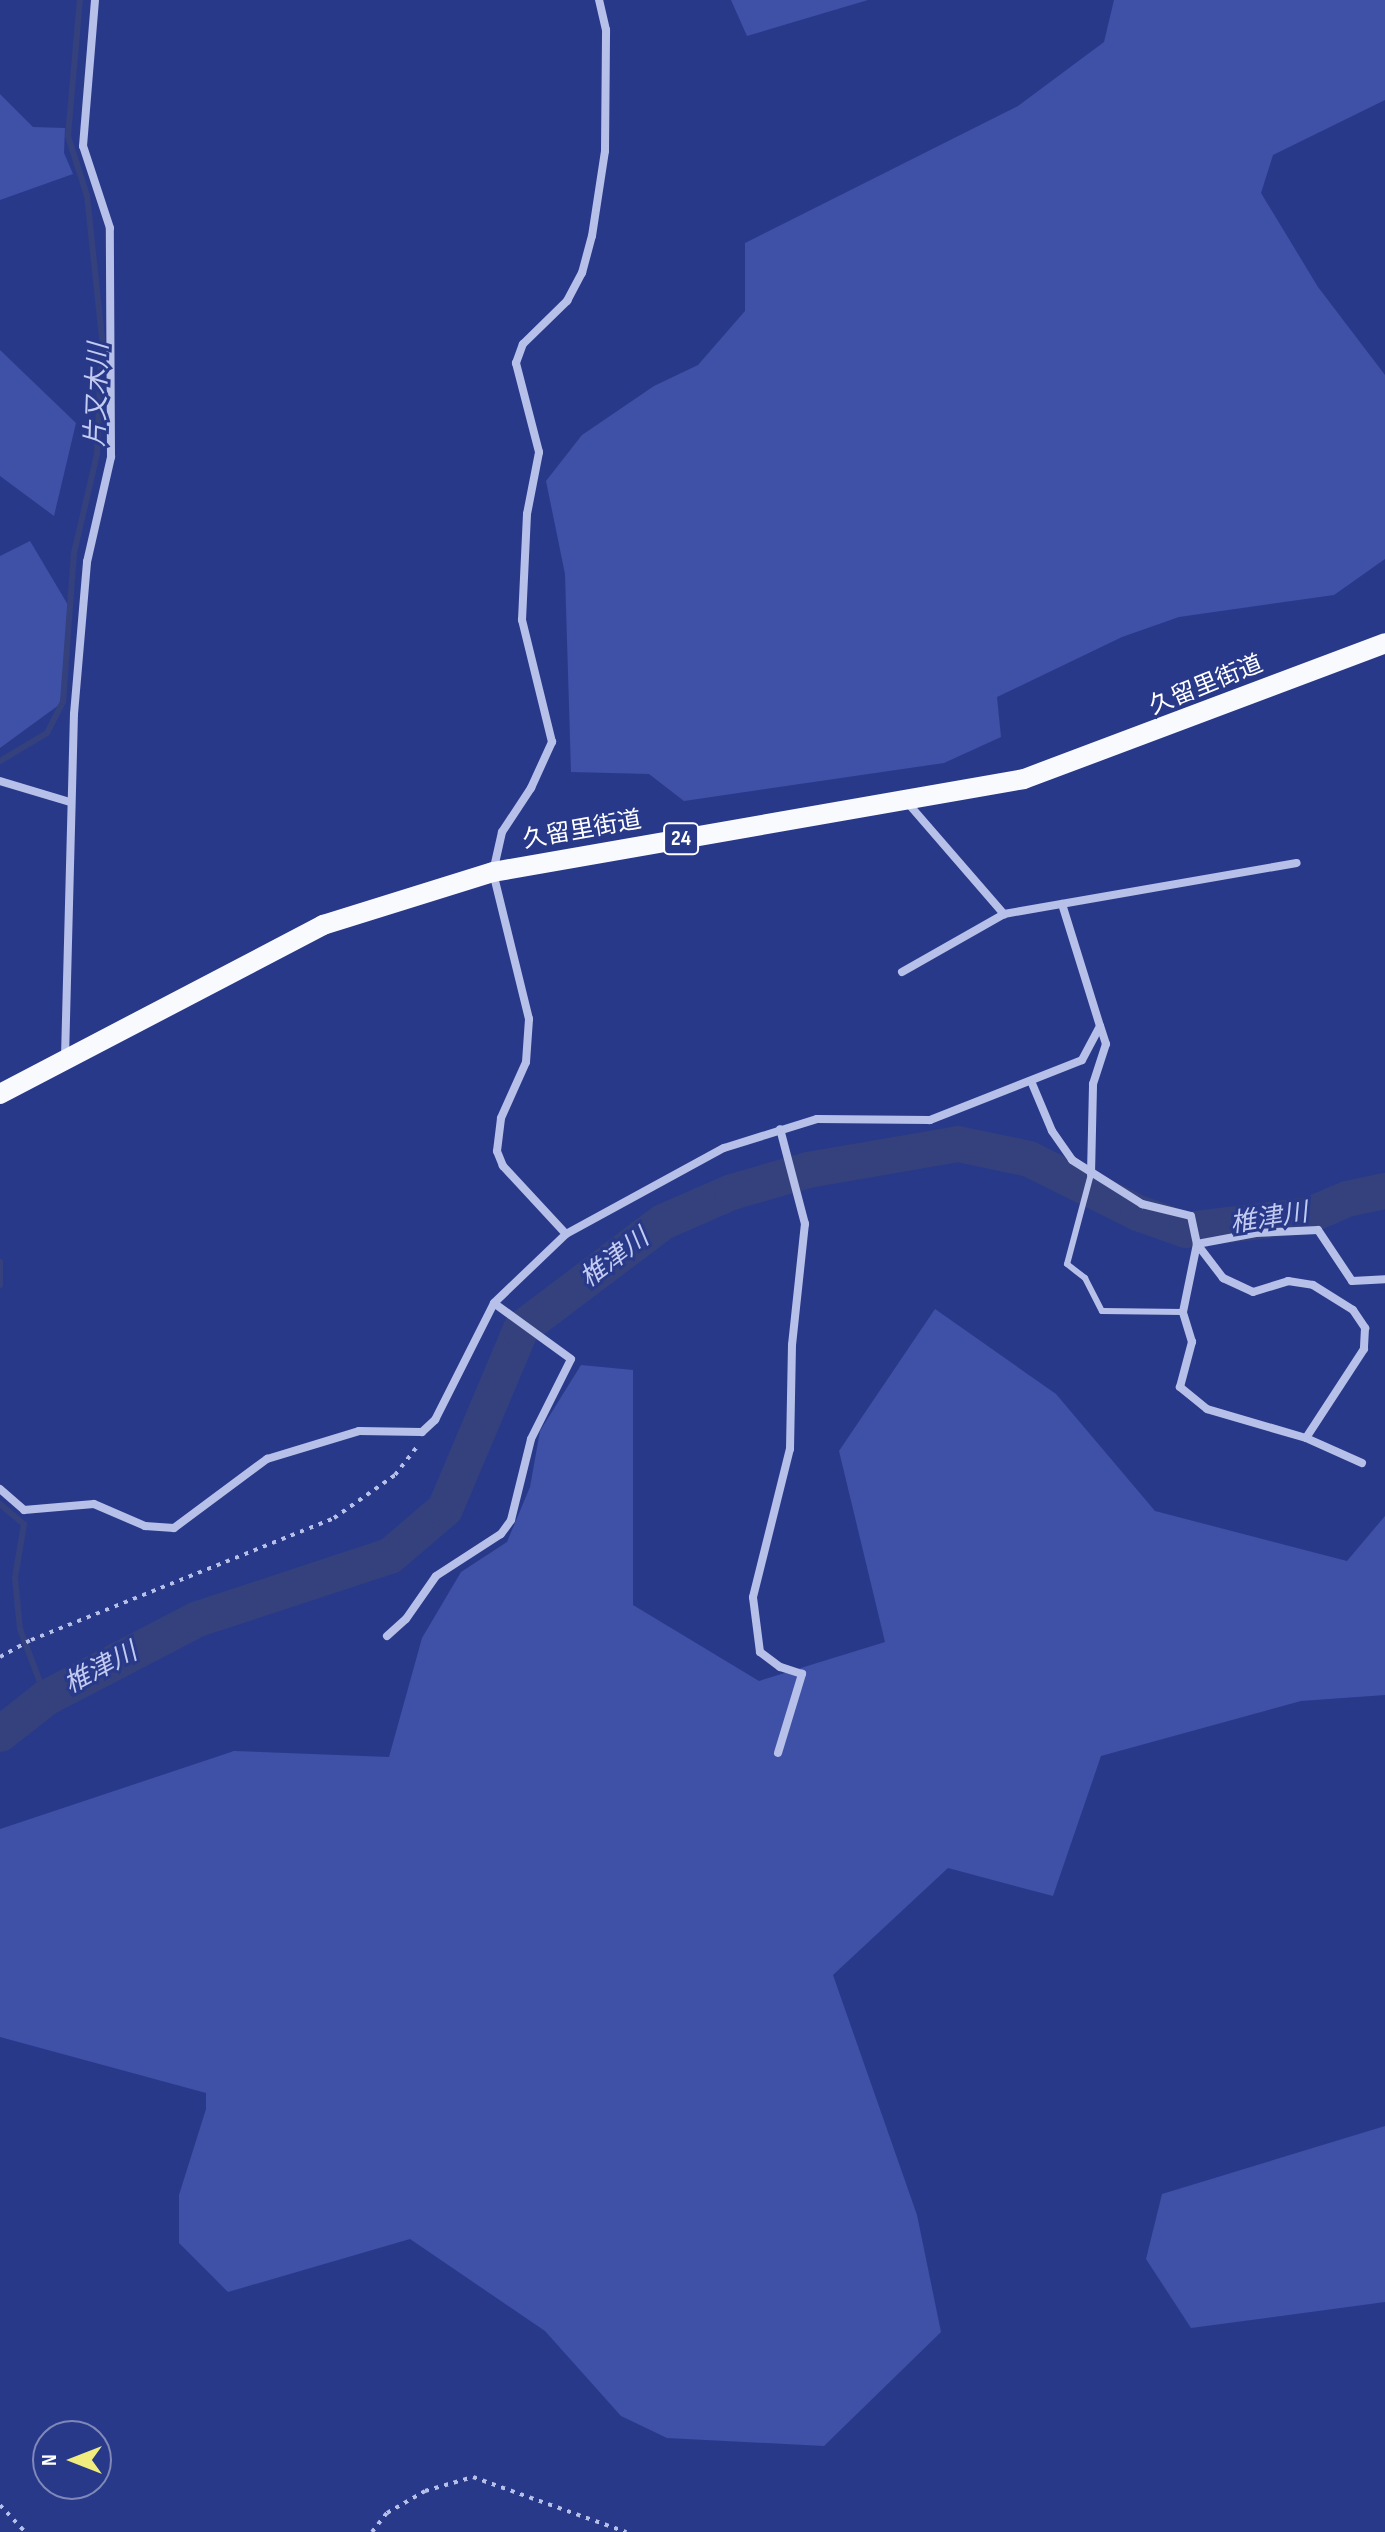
<!DOCTYPE html>
<html>
<head>
<meta charset="utf-8">
<style>
	body { margin:0 }
	#map { position:relative; width:1385px; height:2532px; overflow:hidden; background:#29398a; font-family:"Sofia Sans Condensed","Noto Sans JP",sans-serif }
	div>[style] { position:absolute }
	.green>* { inset:0; background:#3e51a6 }
	.stream>* { height:6px; margin:-3px; padding:0 3px; transform-origin:3px; border-radius:3px; background:#34417d }
	.river>* { height:36px; margin:-18px; padding:0 18px; transform-origin:18px; border-radius:18px; background:#34417d }
	.path>* { height:4px; margin-top:-2px; transform-origin:0; background:repeating-linear-gradient(90deg,#b7c0e9 0 4px,transparent 0 10px) }
	.service>* { height:6px; margin:-3px; padding:0 3px; transform-origin:3px; border-radius:3px; background:#b7c0e9 }
	.minor>* { height:8px; margin:-4px; padding:0 4px; transform-origin:4px; border-radius:4px; background:#b7c0e9 }
	.primary>* { height:20px; margin:-10px; padding:0 10px; transform-origin:10px; border-radius:10px; background:#f9fafe }
	span { translate:-50% -50%; white-space:nowrap; text-align:center; line-height:1.15; -webkit-text-stroke:6px #29398a; paint-order:stroke }
	.shield-label span { padding:2px 6px; background:#29398a; border:2px solid; border-radius:6px; -webkit-text-stroke-width:0 }
	.shield-label { font-size:22px; color:#fff; font-weight:700 }
	.street-label { font-size:24px; color:#fff }
	.water-label { font-size:26px; color:#c3cbf0; font-style:italic }
	.north { position:absolute; left:32px; top:2420px; width:80px; height:80px; box-sizing:border-box; background:#29398a; border:2px solid #7f88b9; border-radius:50%; rotate:270deg; font-size:22px; font-weight:700; line-height:32px; text-align:center; color:#fff }
	.north::after { content:''; display:block; margin:auto; width:28px; height:36px; background:#f0ed7e; clip-path:polygon(50% 0,100% 100%,50% 72%,0 100%) }
</style>
</head>
<body>
<div id="map">
	<div class="green">
		<i style="clip-path:polygon(731px 0,868px 0,747px 36px)"></i>
		<i style="clip-path:polygon(1114px 0,1385px 0,1385px 100px,1273px 155px,1261px 193px,1318px 287px,1385px 375px,1385px 559px,1334px 595px,1179px 617px,1122px 637px,997px 697px,1001px 737px,944px 763px,684px 801px,649px 774px,571px 772px,565px 574px,546px 481px,582px 435px,654px 386px,698px 365px,745px 311px,745px 243px,1018px 106px,1104px 42px)"></i>
		<i style="clip-path:polygon(0 94px,33px 127px,65px 128px,64px 153px,73px 174px,0 200px)"></i>
		<i style="clip-path:polygon(0 350px,76px 423px,54px 516px,0 476px)"></i>
		<i style="clip-path:polygon(30px 541px,71px 610px,63px 702px,0 748px,0 556px)"></i>
		<i style="clip-path:polygon(935px 1309px,1056px 1394px,1155px 1511px,1347px 1561px,1385px 1516px,1385px 1695px,1301px 1701px,1101px 1756px,1053px 1896px,948px 1868px,833px 1975px,917px 2215px,941px 2332px,824px 2446px,667px 2438px,621px 2416px,545px 2331px,410px 2239px,228px 2292px,179px 2243px,179px 2195px,206px 2109px,206px 2093px,0 2037px,0 1829px,234px 1751px,389px 1757px,422px 1638px,461px 1572px,507px 1542px,530px 1487px,540px 1431px,581px 1365px,633px 1370px,633px 1605px,759px 1681px,885px 1642px,839px 1451px)"></i>
		<i style="clip-path:polygon(1385px 2126px,1385px 2302px,1191px 2328px,1146px 2259px,1162px 2194px)"></i>
	</div>
	<div class="stream">
		<i style="left:0;top:761px;width:55px;rotate:-30.8deg"></i>
		<i style="left:47px;top:733px;width:35px;rotate:-63deg"></i>
		<i style="left:63px;top:702px;width:149px;rotate:-85.8deg"></i>
		<i style="left:74px;top:553px;width:102px;rotate:-76.9deg"></i>
		<i style="left:97px;top:454px;width:116px;rotate:-87.5deg"></i>
		<i style="left:102px;top:338px;width:143px;rotate:-96deg"></i>
		<i style="left:87px;top:196px;width:63px;rotate:-107.6deg"></i>
		<i style="left:68px;top:136px;width:137px;rotate:-85deg"></i>
		<i style="left:0;top:1262px;width:23px;rotate:90deg"></i>
		<i style="left:0;top:1504px;width:31px;rotate:40deg"></i>
		<i style="left:24px;top:1524px;width:55px;rotate:99.5deg"></i>
		<i style="left:15px;top:1578px;width:51px;rotate:84.4deg"></i>
		<i style="left:20px;top:1629px;width:74px;rotate:69.4deg"></i>
	</div>
	<div class="river">
		<i style="left:0;top:1734px;width:58px;rotate:-38deg"></i>
		<i style="left:46px;top:1698px;width:171px;rotate:-27.5deg"></i>
		<i style="left:198px;top:1619px;width:202px;rotate:-18.2deg"></i>
		<i style="left:390px;top:1556px;width:72px;rotate:-40.5deg"></i>
		<i style="left:445px;top:1509px;width:195px;rotate:-67.1deg"></i>
		<i style="left:521px;top:1329px;width:178px;rotate:-37deg"></i>
		<i style="left:663px;top:1222px;width:75px;rotate:-23.5deg"></i>
		<i style="left:732px;top:1192px;width:79px;rotate:-16.1deg"></i>
		<i style="left:808px;top:1170px;width:152px;rotate:-9.8deg"></i>
		<i style="left:958px;top:1144px;width:73px;rotate:11.9deg"></i>
		<i style="left:1029px;top:1159px;width:122px;rotate:26.4deg"></i>
		<i style="left:1138px;top:1213px;width:51px;rotate:19.5deg"></i>
		<i style="left:1186px;top:1230px;width:125px;rotate:-6.9deg"></i>
		<i style="left:1310px;top:1215px;width:40px;rotate:-23.4deg"></i>
		<i style="left:1347px;top:1199px;width:39px;rotate:-12deg"></i>
	</div>
	<div class="path">
		<i style="left:0;top:1657px;width:35px;rotate:-29deg"></i>
		<i style="left:31px;top:1640px;width:327px;rotate:-21.9deg"></i>
		<i style="left:334px;top:1518px;width:75px;rotate:-35.2deg"></i>
		<i style="left:395px;top:1475px;width:37px;rotate:-52deg"></i>
		<i style="left:0;top:2505px;width:37px;rotate:47deg"></i>
		<i style="left:372px;top:2532px;width:24px;rotate:-52deg"></i>
		<i style="left:387px;top:2513px;width:44px;rotate:-30.1deg"></i>
		<i style="left:425px;top:2491px;width:50px;rotate:-16.3deg"></i>
		<i style="left:473px;top:2477px;width:163px;rotate:19.8deg"></i>
	</div>
	<div class="service">
		<i style="left:1091px;top:1174px;width:93px;rotate:104.9deg"></i>
		<i style="left:1067px;top:1264px;width:23px;rotate:38deg"></i>
		<i style="left:1085px;top:1278px;width:37px;rotate:63deg"></i>
		<i style="left:1102px;top:1311px;width:81px;rotate:0.7deg"></i>
	</div>
	<div class="minor">
		<i style="left:0;top:781px;width:73px;rotate:16.7deg"></i>
		<i style="left:906px;top:801px;width:150px;rotate:49.1deg"></i>
		<i style="left:902px;top:972px;width:117px;rotate:-29.6deg"></i>
		<i style="left:1004px;top:914px;width:297px;rotate:-9.9deg"></i>
		<i style="left:65px;top:1057px;width:343px;rotate:-88.5deg"></i>
		<i style="left:74px;top:714px;width:153px;rotate:-85.1deg"></i>
		<i style="left:87px;top:562px;width:108px;rotate:-77.1deg"></i>
		<i style="left:111px;top:457px;width:229px;rotate:-90.3deg"></i>
		<i style="left:110px;top:228px;width:86px;rotate:-108.2deg"></i>
		<i style="left:83px;top:146px;width:146px;rotate:-85.3deg"></i>
		<i style="left:1031px;top:1081px;width:54px;rotate:67.2deg"></i>
		<i style="left:1052px;top:1131px;width:35px;rotate:55deg"></i>
		<i style="left:1072px;top:1160px;width:83px;rotate:32.2deg"></i>
		<i style="left:1142px;top:1204px;width:50px;rotate:13.8deg"></i>
		<i style="left:1191px;top:1216px;width:29px;rotate:78deg"></i>
		<i style="left:1197px;top:1244px;width:43px;rotate:52.6deg"></i>
		<i style="left:1223px;top:1278px;width:33px;rotate:25deg"></i>
		<i style="left:1253px;top:1292px;width:37px;rotate:-17deg"></i>
		<i style="left:1288px;top:1281px;width:25px;rotate:9deg"></i>
		<i style="left:1313px;top:1285px;width:47px;rotate:32deg"></i>
		<i style="left:1353px;top:1310px;width:22px;rotate:56deg"></i>
		<i style="left:1365px;top:1328px;width:21px;rotate:93deg"></i>
		<i style="left:1364px;top:1349px;width:106px;rotate:123.1deg"></i>
		<i style="left:1091px;top:1174px;width:90px;rotate:-88.7deg"></i>
		<i style="left:1093px;top:1084px;width:42px;rotate:-72deg"></i>
		<i style="left:1106px;top:1044px;width:19px;rotate:-108deg"></i>
		<i style="left:566px;top:1234px;width:93px;rotate:-132.8deg"></i>
		<i style="left:503px;top:1166px;width:16px;rotate:-112deg"></i>
		<i style="left:497px;top:1151px;width:33px;rotate:-83deg"></i>
		<i style="left:501px;top:1118px;width:61px;rotate:-65.9deg"></i>
		<i style="left:526px;top:1062px;width:43px;rotate:-86deg"></i>
		<i style="left:529px;top:1019px;width:151px;rotate:-103.8deg"></i>
		<i style="left:493px;top:872px;width:41px;rotate:-77.3deg"></i>
		<i style="left:502px;top:832px;width:53px;rotate:-56.6deg"></i>
		<i style="left:531px;top:788px;width:51px;rotate:-65.5deg"></i>
		<i style="left:552px;top:742px;width:126px;rotate:-103.8deg"></i>
		<i style="left:522px;top:620px;width:106px;rotate:-87.3deg"></i>
		<i style="left:527px;top:514px;width:63px;rotate:-79deg"></i>
		<i style="left:539px;top:452px;width:92px;rotate:-104.5deg"></i>
		<i style="left:516px;top:363px;width:20px;rotate:-70deg"></i>
		<i style="left:523px;top:344px;width:62px;rotate:-44.3deg"></i>
		<i style="left:567px;top:301px;width:32px;rotate:-62deg"></i>
		<i style="left:582px;top:273px;width:38px;rotate:-75deg"></i>
		<i style="left:592px;top:236px;width:86px;rotate:-81.3deg"></i>
		<i style="left:605px;top:151px;width:121px;rotate:-89.5deg"></i>
		<i style="left:606px;top:30px;width:31px;rotate:-103deg"></i>
		<i style="left:1362px;top:1463px;width:61px;rotate:-155.9deg"></i>
		<i style="left:1306px;top:1438px;width:103px;rotate:-163.7deg"></i>
		<i style="left:1207px;top:1409px;width:35px;rotate:-141deg"></i>
		<i style="left:1180px;top:1387px;width:47px;rotate:-75.1deg"></i>
		<i style="left:1192px;top:1342px;width:31px;rotate:-107deg"></i>
		<i style="left:1183px;top:1312px;width:69px;rotate:-78.4deg"></i>
		<i style="left:1197px;top:1244px;width:60px;rotate:-10.6deg"></i>
		<i style="left:1256px;top:1233px;width:62px;rotate:-2.8deg"></i>
		<i style="left:1318px;top:1230px;width:61px;rotate:56.3deg"></i>
		<i style="left:1352px;top:1281px;width:33px;rotate:-3deg"></i>
		<i style="left:0;top:1489px;width:32px;rotate:41deg"></i>
		<i style="left:24px;top:1510px;width:70px;rotate:-4.9deg"></i>
		<i style="left:94px;top:1504px;width:56px;rotate:23.3deg"></i>
		<i style="left:145px;top:1526px;width:29px;rotate:4deg"></i>
		<i style="left:174px;top:1528px;width:116px;rotate:-36.6deg"></i>
		<i style="left:267px;top:1459px;width:96px;rotate:-16.9deg"></i>
		<i style="left:359px;top:1431px;width:63px;rotate:0.9deg"></i>
		<i style="left:422px;top:1432px;width:18px;rotate:-43deg"></i>
		<i style="left:435px;top:1420px;width:131px;rotate:-63.2deg"></i>
		<i style="left:494px;top:1303px;width:100px;rotate:-43.8deg"></i>
		<i style="left:566px;top:1234px;width:180px;rotate:-28.6deg"></i>
		<i style="left:724px;top:1148px;width:97px;rotate:-17.3deg"></i>
		<i style="left:817px;top:1119px;width:113px;rotate:0.5deg"></i>
		<i style="left:930px;top:1120px;width:163px;rotate:-21.5deg"></i>
		<i style="left:1082px;top:1060px;width:38px;rotate:-62deg"></i>
		<i style="left:1100px;top:1026px;width:128px;rotate:-107.3deg"></i>
		<i style="left:387px;top:1636px;width:25px;rotate:-42deg"></i>
		<i style="left:406px;top:1619px;width:52px;rotate:-55.1deg"></i>
		<i style="left:436px;top:1576px;width:77px;rotate:-32.9deg"></i>
		<i style="left:501px;top:1534px;width:17px;rotate:-54deg"></i>
		<i style="left:511px;top:1520px;width:83px;rotate:-76.1deg"></i>
		<i style="left:531px;top:1439px;width:89px;rotate:-63.4deg"></i>
		<i style="left:571px;top:1359px;width:95px;rotate:-144deg"></i>
		<i style="left:778px;top:1753px;width:83px;rotate:-73.1deg"></i>
		<i style="left:802px;top:1674px;width:23px;rotate:-162deg"></i>
		<i style="left:780px;top:1667px;width:25px;rotate:-143deg"></i>
		<i style="left:760px;top:1652px;width:55px;rotate:-97.3deg"></i>
		<i style="left:753px;top:1597px;width:153px;rotate:-76deg"></i>
		<i style="left:790px;top:1449px;width:104px;rotate:-88.9deg"></i>
		<i style="left:792px;top:1345px;width:122px;rotate:-83.9deg"></i>
		<i style="left:805px;top:1224px;width:98px;rotate:-104.7deg"></i>
	</div>
	<div class="primary">
		<i style="left:0;top:1094px;width:365px;rotate:-27.6deg"></i>
		<i style="left:323px;top:925px;width:178px;rotate:-17.3deg"></i>
		<i style="left:493px;top:872px;width:539px;rotate:-9.93deg"></i>
		<i style="left:1024px;top:779px;width:386px;rotate:-20.6deg"></i>
	</div>
	<div class="shield-label">
		<span style="left:681px;top:839px">24</span>
	</div>
	<div class="street-label">
		<span style="left:1206px;top:685px;rotate:-22deg">久留里街道</span>
		<span style="left:582px;top:830px;rotate:-10deg">久留里街道</span>
	</div>
	<div class="water-label">
		<span style="left:98px;top:395px;rotate:-88deg">片又木川</span>
		<span style="left:1269px;top:1219px;rotate:-9deg">椎津川</span>
		<span style="left:615px;top:1259px;rotate:-37deg">椎津川</span>
		<span style="left:101px;top:1669px;rotate:-28deg">椎津川</span>
	</div>
	<div class="north">N</div>
</div>
</body>
</html>
